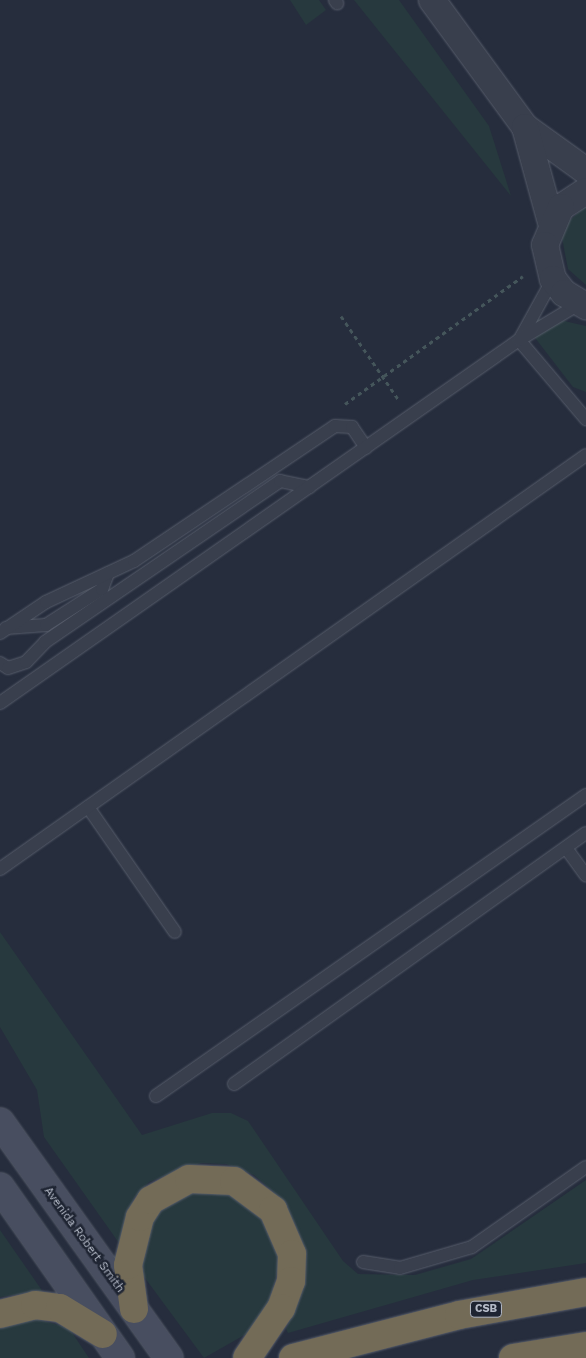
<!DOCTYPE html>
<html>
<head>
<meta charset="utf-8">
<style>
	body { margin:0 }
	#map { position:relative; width:586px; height:1358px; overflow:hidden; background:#262d3d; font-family:"Work Sans",sans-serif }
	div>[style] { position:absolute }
	.green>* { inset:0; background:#27393e }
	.path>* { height:3px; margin-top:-1.5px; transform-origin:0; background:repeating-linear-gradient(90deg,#45565b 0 4px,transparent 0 8px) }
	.roads { filter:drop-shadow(0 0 1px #575d6b) drop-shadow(0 0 1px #575d6b) }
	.lane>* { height:12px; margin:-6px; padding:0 6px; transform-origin:6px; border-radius:6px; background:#393f4d }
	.street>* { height:26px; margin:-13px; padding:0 13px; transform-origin:13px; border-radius:13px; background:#393f4d }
	.secondary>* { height:28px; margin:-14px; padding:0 14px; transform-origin:14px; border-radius:14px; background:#484e60 }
	.highway>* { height:28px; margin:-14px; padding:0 14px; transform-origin:14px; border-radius:14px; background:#736b57 }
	span { translate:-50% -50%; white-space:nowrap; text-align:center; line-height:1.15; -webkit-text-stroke:5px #1e2432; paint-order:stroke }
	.shield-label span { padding:1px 4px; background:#1e2432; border:1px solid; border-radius:4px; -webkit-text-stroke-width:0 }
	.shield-label { font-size:11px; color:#b5bbc8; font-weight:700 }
	.street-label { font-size:12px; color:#b5bbc8 }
</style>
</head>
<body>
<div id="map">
	<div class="green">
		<i style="clip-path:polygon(290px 0,319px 0,326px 10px,306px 25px)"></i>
		<i style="clip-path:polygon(354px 0,399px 0,489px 126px,511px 196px)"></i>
		<i style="clip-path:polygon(586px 205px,586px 285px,568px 269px,562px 238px,567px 223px)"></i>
		<i style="clip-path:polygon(551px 318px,586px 326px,586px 392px,573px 387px,522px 321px)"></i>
		<i style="clip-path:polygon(0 932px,142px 1135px,212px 1113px,231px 1113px,248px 1121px,343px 1261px,358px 1274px,415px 1275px,471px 1259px,586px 1180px,586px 1263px,473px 1280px,288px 1333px,286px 1329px,305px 1284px,306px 1253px,294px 1223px,277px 1195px,254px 1175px,226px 1164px,201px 1163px,149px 1182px,134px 1198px,119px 1243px,44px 1137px,37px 1090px,0 1027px)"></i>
		<i style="clip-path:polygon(192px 1192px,229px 1194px,262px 1218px,280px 1260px,270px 1302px,248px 1333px,204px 1358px,142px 1274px,145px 1233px,163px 1204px)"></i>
		<i style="clip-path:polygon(0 1230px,41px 1289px,42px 1291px,0 1297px)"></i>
		<i style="clip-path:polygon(29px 1317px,69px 1328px,89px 1358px,0 1358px,0 1327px)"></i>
	</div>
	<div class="path">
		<i style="left:341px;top:316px;width:101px;rotate:55.5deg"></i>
		<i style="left:345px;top:404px;width:219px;rotate:-35.7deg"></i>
	</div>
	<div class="roads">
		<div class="lane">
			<i style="left:335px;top:0;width:4px;rotate:56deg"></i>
			<i style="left:520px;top:339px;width:68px;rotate:-61.2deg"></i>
			<i style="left:519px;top:340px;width:104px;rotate:49.7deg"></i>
			<i style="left:6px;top:628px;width:40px;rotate:-4.3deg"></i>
			<i style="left:46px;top:625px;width:67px;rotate:-32.7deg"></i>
			<i style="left:102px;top:589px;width:17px;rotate:-69deg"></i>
			<i style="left:0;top:633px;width:55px;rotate:-34deg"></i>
			<i style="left:46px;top:602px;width:97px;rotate:-25deg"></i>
			<i style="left:134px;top:561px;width:242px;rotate:-33.9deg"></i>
			<i style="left:335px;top:426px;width:17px;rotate:3deg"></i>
			<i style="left:352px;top:427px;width:25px;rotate:56deg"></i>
			<i style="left:0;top:663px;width:9px;rotate:32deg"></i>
			<i style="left:8px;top:668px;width:19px;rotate:-18deg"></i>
			<i style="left:26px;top:662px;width:28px;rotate:-46deg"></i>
			<i style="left:45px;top:642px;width:285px;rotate:-34.4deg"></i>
			<i style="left:280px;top:481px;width:30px;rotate:12deg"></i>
			<i style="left:0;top:703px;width:633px;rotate:-34.97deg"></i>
			<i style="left:519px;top:340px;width:70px;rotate:-31deg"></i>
			<i style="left:88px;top:807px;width:152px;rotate:55.2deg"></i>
			<i style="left:566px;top:848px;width:34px;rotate:54deg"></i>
			<i style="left:0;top:869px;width:717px;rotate:-35.24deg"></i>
			<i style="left:234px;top:1084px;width:432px;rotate:-35.5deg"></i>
			<i style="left:156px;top:1096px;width:525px;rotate:-34.99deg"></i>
			<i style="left:363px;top:1262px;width:37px;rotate:9deg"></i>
			<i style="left:400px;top:1268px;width:75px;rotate:-16.3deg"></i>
			<i style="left:472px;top:1247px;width:139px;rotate:-35.1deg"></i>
		</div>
		<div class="street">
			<i style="left:432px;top:0;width:157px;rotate:53.8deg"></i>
			<i style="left:525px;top:127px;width:75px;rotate:35.8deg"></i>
			<i style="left:525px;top:127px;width:98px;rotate:74.7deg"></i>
			<i style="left:586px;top:191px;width:30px;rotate:147deg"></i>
			<i style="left:561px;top:207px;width:41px;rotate:112.8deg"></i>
			<i style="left:545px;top:245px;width:35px;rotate:77deg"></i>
			<i style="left:553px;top:279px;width:18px;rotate:52deg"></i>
			<i style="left:564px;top:293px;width:26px;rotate:31deg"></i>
		</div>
		<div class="secondary">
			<i style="left:0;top:1122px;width:290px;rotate:54.4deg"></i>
			<i style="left:0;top:1187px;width:209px;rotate:54.9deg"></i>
		</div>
		<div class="highway">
			<i style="left:134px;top:1309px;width:44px;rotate:-97.8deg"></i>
			<i style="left:128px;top:1265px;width:49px;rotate:-76deg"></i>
			<i style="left:140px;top:1217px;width:20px;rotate:-57deg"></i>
			<i style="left:151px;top:1200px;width:43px;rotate:-28.9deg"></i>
			<i style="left:189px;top:1179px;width:45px;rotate:2.5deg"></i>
			<i style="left:234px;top:1181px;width:49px;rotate:36.6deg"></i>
			<i style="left:273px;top:1210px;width:48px;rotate:66.6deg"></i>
			<i style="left:292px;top:1254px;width:27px;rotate:92deg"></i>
			<i style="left:291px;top:1281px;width:29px;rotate:110deg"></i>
			<i style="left:281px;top:1308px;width:60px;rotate:124.2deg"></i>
			<i style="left:0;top:1314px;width:36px;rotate:-14deg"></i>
			<i style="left:35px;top:1305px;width:25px;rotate:7deg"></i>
			<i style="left:60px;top:1308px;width:50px;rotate:31.2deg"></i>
			<i style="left:293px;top:1358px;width:171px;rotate:-14.5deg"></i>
			<i style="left:459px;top:1315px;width:129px;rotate:-10.3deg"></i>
			<i style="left:513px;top:1358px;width:74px;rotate:-9.3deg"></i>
		</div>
	</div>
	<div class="shield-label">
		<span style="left:486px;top:1309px">CSB</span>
	</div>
	<div class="street-label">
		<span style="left:84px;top:1240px;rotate:54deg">Avenida Robert Smith</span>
	</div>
</div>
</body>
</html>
